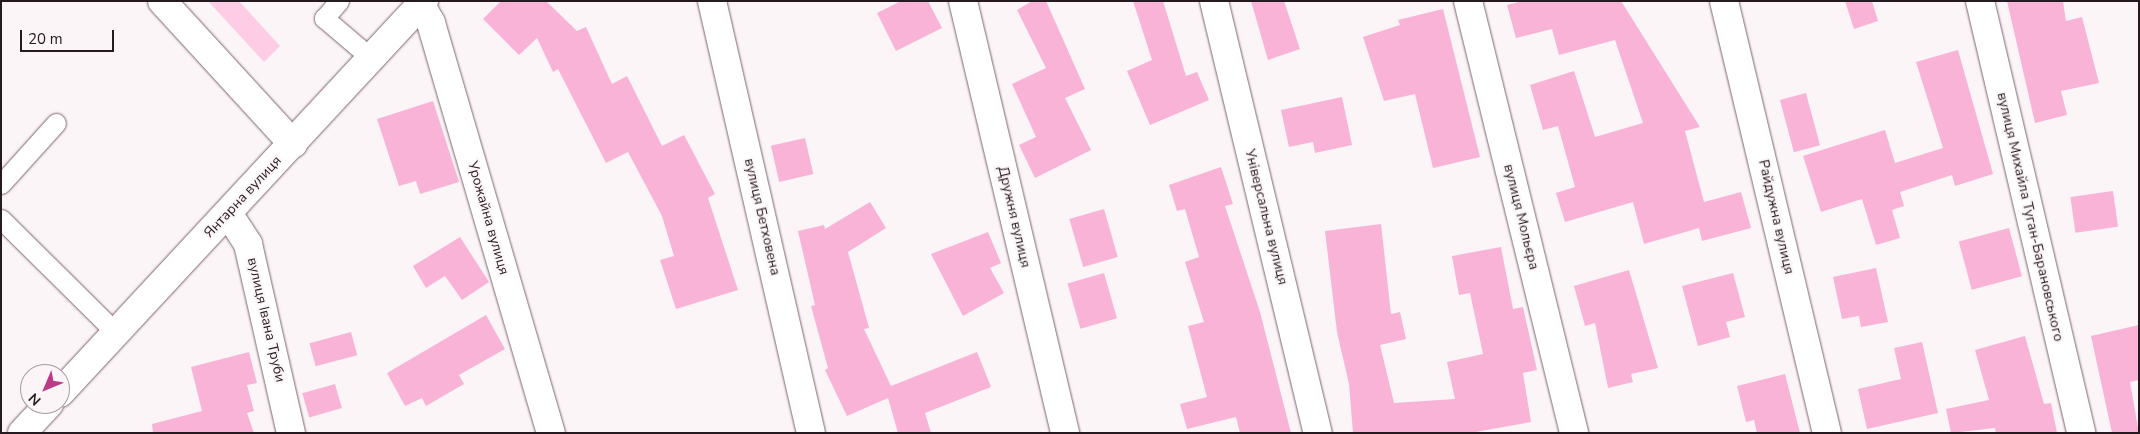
<!DOCTYPE html>
<html>
<head>
<meta charset="utf-8">
<style>
	body { margin:0 }
	#map { position:relative; width:2140px; height:434px; overflow:hidden; background:#fbf5f8; font-family:"Nunito Sans",sans-serif }
	div>[style] { position:absolute }
	.green>* { inset:0; background:#fecce4 }
	.building>* { inset:0; background:#f9b3d6; transform-origin:0 0 }
	.roads { filter:drop-shadow(0 0 1px #7f6370) drop-shadow(0 0 1px #7f6370) }
	.service>* { height:19px; margin:-9.5px; padding:0 9.5px; transform-origin:9.5px; border-radius:9.5px; background:#fff }
	.minor>* { height:28px; margin:-14px; padding:0 14px; transform-origin:14px; border-radius:14px; background:#fff }
	.secondary>* { height:28px; margin:-14px; padding:0 14px; transform-origin:14px; border-radius:14px; background:#fff }
	span { translate:-50% -50%; white-space:nowrap; text-align:center; line-height:1.15; -webkit-text-stroke:4px #fbf5f8; paint-order:stroke }
	.street-label { font-size:14px; color:#251a1f }
	.frame { position:absolute; inset:0; border:2px solid #251a1f; pointer-events:none }
	.north { position:absolute; left:20px; top:364px; width:50px; height:50px; box-sizing:border-box; background:#fbf5f8; border:1px solid #a59da1; border-radius:50%; rotate:225deg; font-size:14px; font-weight:700; line-height:20px; text-align:center; color:#251a1f }
	.north::after { content:''; display:block; margin:auto; width:18px; height:22px; background:#bb3b87; clip-path:polygon(50% 0,100% 100%,50% 72%,0 100%) }
	.scale { position:absolute; left:20px; top:30px; width:94px; height:22px; box-sizing:border-box; border:2px solid #251a1f; border-top:0; padding-left:6px; font-size:15px; line-height:18px; white-space:nowrap; color:#251a1f; -webkit-text-stroke:4px #fbf5f8; paint-order:stroke }
</style>
</head>
<body>
<div id="map">
	<div class="green">
		<i style="clip-path:polygon(208px 1px,239px 1px,280px 46px,264px 62px)"></i>
	</div>
	<div class="building">
		<i style="clip-path:polygon(501px 1px,546px 1px,577px 31px,586px 27px,612px 84px,627px 76px,662px 146px,684px 135px,715px 194px,708px 198px,738px 290px,676px 309px,660px 260px,674px 256px,662px 216px,628px 152px,606px 163px,558px 69px,553px 72px,537px 38px,519px 55px,483px 19px)"></i>
		<i style="clip-path:polygon(901px 1px,928px 1px,942px 28px,896px 51px,877px 13px)"></i>
		<i style="clip-path:polygon(1032px 1px,1046px 1px,1085px 89px,1065px 98px,1091px 150px,1035px 178px,1019px 145px,1036px 137px,1012px 84px,1046px 68px,1017px 10px)"></i>
		<i style="clip-path:polygon(1133px 1px,1163px 1px,1186px 76px,1197px 72px,1209px 100px,1150px 125px,1127px 71px,1152px 60px)"></i>
		<i style="clip-path:polygon(1251px 1px,1284px 1px,1300px 49px,1268px 60px)"></i>
		<i style="clip-path:polygon(1523px 1px,1621px 1px,1700px 127px,1685px 131px,1704px 202px,1741px 192px,1751px 228px,1702px 241px,1699px 228px,1644px 244px,1633px 202px,1565px 222px,1556px 193px,1575px 187px,1558px 126px,1543px 130px,1530px 85px,1574px 71px,1595px 137px,1643px 123px,1615px 40px,1559px 55px,1552px 29px,1516px 38px,1507px 5px)"></i>
		<i style="clip-path:polygon(1845px 1px,1872px 1px,1878px 21px,1854px 29px)"></i>
		<i style="clip-path:polygon(2007px 1px,2063px 1px,2066px 21px,2082px 17px,2099px 83px,2061px 91px,2067px 115px,2035px 123px)"></i>
		<i style="clip-path:polygon(1443px 9px,1480px 157px,1433px 168px,1415px 94px,1384px 101px,1363px 37px,1400px 25px,1398px 20px)"></i>
		<i style="clip-path:polygon(1958px 50px,1993px 174px,1955px 186px,1952px 175px,1900px 192px,1904px 206px,1892px 210px,1900px 238px,1876px 245px,1862px 199px,1821px 212px,1803px 156px,1885px 130px,1895px 163px,1943px 148px,1916px 62px)"></i>
		<i style="left:1806px;top:93px;width:54px;height:27px;rotate:75deg"></i>
		<i style="clip-path:polygon(1342px 97px,1352px 145px,1315px 153px,1313px 142px,1289px 147px,1281px 110px)"></i>
		<i style="clip-path:polygon(433px 101px,459px 182px,420px 194px,416px 181px,399px 186px,377px 119px)"></i>
		<i style="left:805px;top:138px;width:37px;height:35px;rotate:77deg"></i>
		<i style="clip-path:polygon(1221px 167px,1233px 204px,1225px 206px,1260px 312px,1291px 433px,1240px 433px,1236px 417px,1187px 429px,1180px 404px,1207px 397px,1188px 326px,1204px 322px,1185px 262px,1199px 257px,1185px 209px,1177px 211px,1169px 185px)"></i>
		<i style="left:2113px;top:191px;width:36px;height:43px;rotate:82deg"></i>
		<i style="clip-path:polygon(870px 202px,886px 228px,848px 252px,869px 328px,864px 329px,891px 386px,977px 352px,991px 387px,925px 413px,931px 433px,898px 433px,888px 398px,847px 416px,825px 370px,828px 368px,811px 306px,815px 305px,798px 231px,824px 225px,825px 229px)"></i>
		<i style="left:1104px;top:209px;width:50px;height:36px;rotate:74deg"></i>
		<i style="clip-path:polygon(1381px 224px,1391px 314px,1400px 312px,1406px 339px,1380px 345px,1394px 403px,1455px 399px,1447px 362px,1483px 354px,1470px 293px,1459px 295px,1452px 256px,1501px 247px,1513px 309px,1523px 307px,1537px 370px,1523px 373px,1531px 422px,1470px 433px,1353px 433px,1349px 384px,1337px 332px,1325px 231px)"></i>
		<i style="left:2009px;top:228px;width:50px;height:52px;rotate:75deg"></i>
		<i style="clip-path:polygon(988px 232px,1001px 263px,990px 268px,1004px 293px,963px 316px,931px 254px)"></i>
		<i style="clip-path:polygon(460px 237px,489px 282px,462px 300px,445px 276px,426px 288px,413px 266px)"></i>
		<i style="clip-path:polygon(1876px 268px,1888px 322px,1861px 327px,1859px 316px,1842px 319px,1833px 277px)"></i>
		<i style="clip-path:polygon(1629px 270px,1658px 368px,1631px 374px,1633px 382px,1608px 388px,1595px 323px,1585px 326px,1574px 286px)"></i>
		<i style="left:1104px;top:273px;width:47px;height:38px;rotate:74deg"></i>
		<i style="clip-path:polygon(1733px 273px,1745px 317px,1726px 322px,1730px 337px,1698px 346px,1682px 286px)"></i>
		<i style="clip-path:polygon(486px 315px,505px 349px,459px 375px,464px 384px,426px 406px,422px 398px,405px 406px,387px 373px)"></i>
		<i style="clip-path:polygon(2139px 325px,2139px 380px,2130px 382px,2139px 433px,2112px 433px,2091px 336px)"></i>
		<i style="left:351px;top:332px;width:24px;height:43px;rotate:75deg"></i>
		<i style="clip-path:polygon(2025px 336px,2044px 404px,2051px 403px,2057px 433px,1996px 433px,1995px 428px,1951px 433px,1946px 409px,1989px 400px,1975px 350px)"></i>
		<i style="clip-path:polygon(1922px 342px,1938px 413px,1867px 429px,1858px 389px,1901px 379px,1894px 348px)"></i>
		<i style="clip-path:polygon(249px 352px,257px 383px,247px 385px,254px 411px,247px 413px,254px 433px,153px 433px,152px 424px,202px 411px,191px 367px)"></i>
		<i style="clip-path:polygon(1785px 374px,1800px 433px,1757px 433px,1754px 420px,1746px 422px,1737px 386px)"></i>
		<i style="left:335px;top:384px;width:25px;height:34px;rotate:74deg"></i>
	</div>
	<div class="roads">
		<div class="service">
			<i style="left:339px;top:1px;width:23px;rotate:131deg"></i>
			<i style="left:324px;top:18px;width:62px;rotate:40.4deg"></i>
			<i style="left:1px;top:184px;width:82px;rotate:-48deg"></i>
			<i style="left:1px;top:219px;width:162px;rotate:44.7deg"></i>
		</div>
		<div class="minor">
			<i style="left:162px;top:1px;width:194px;rotate:47.5deg"></i>
			<i style="left:712px;top:1px;width:443px;rotate:77.1deg"></i>
			<i style="left:963px;top:1px;width:444px;rotate:76.7deg"></i>
			<i style="left:1214px;top:1px;width:444px;rotate:76.5deg"></i>
			<i style="left:1468px;top:1px;width:445px;rotate:76.2deg"></i>
			<i style="left:1724px;top:1px;width:444px;rotate:76.6deg"></i>
			<i style="left:1980px;top:1px;width:444px;rotate:76.8deg"></i>
			<i style="left:421px;top:5px;width:21px;rotate:61deg"></i>
			<i style="left:431px;top:23px;width:427px;rotate:73.7deg"></i>
			<i style="left:228px;top:213px;width:37px;rotate:57deg"></i>
			<i style="left:248px;top:244px;width:194px;rotate:77.2deg"></i>
		</div>
		<div class="secondary">
			<i style="left:60px;top:393px;width:535px;rotate:-47.12deg"></i>
			<i style="left:22px;top:433px;width:40px;rotate:-47deg"></i>
		</div>
	</div>
	<div class="street-label">
		<span style="left:243px;top:197px;rotate:-47deg">Янтарна вулиця</span>
		<span style="left:762px;top:217px;rotate:77deg">вулиця Бетховена</span>
		<span style="left:1014px;top:217px;rotate:77deg">Дружня вулиця</span>
		<span style="left:1266px;top:217px;rotate:76deg">Універсальна вулиця</span>
		<span style="left:1521px;top:217px;rotate:76deg">вулиця Мольєра</span>
		<span style="left:1776px;top:217px;rotate:77deg">Райдужна вулиця</span>
		<span style="left:2030px;top:217px;rotate:77deg">вулиця Михайла Туган-Барановського</span>
		<span style="left:488px;top:218px;rotate:74deg">Урожайна вулиця</span>
		<span style="left:266px;top:320px;rotate:77deg">вулиця Івана Труби</span>
	</div>
	<div class="frame"></div>
	<div class="north">N</div>
	<div class="scale">20 m</div>
</div>
</body>
</html>
